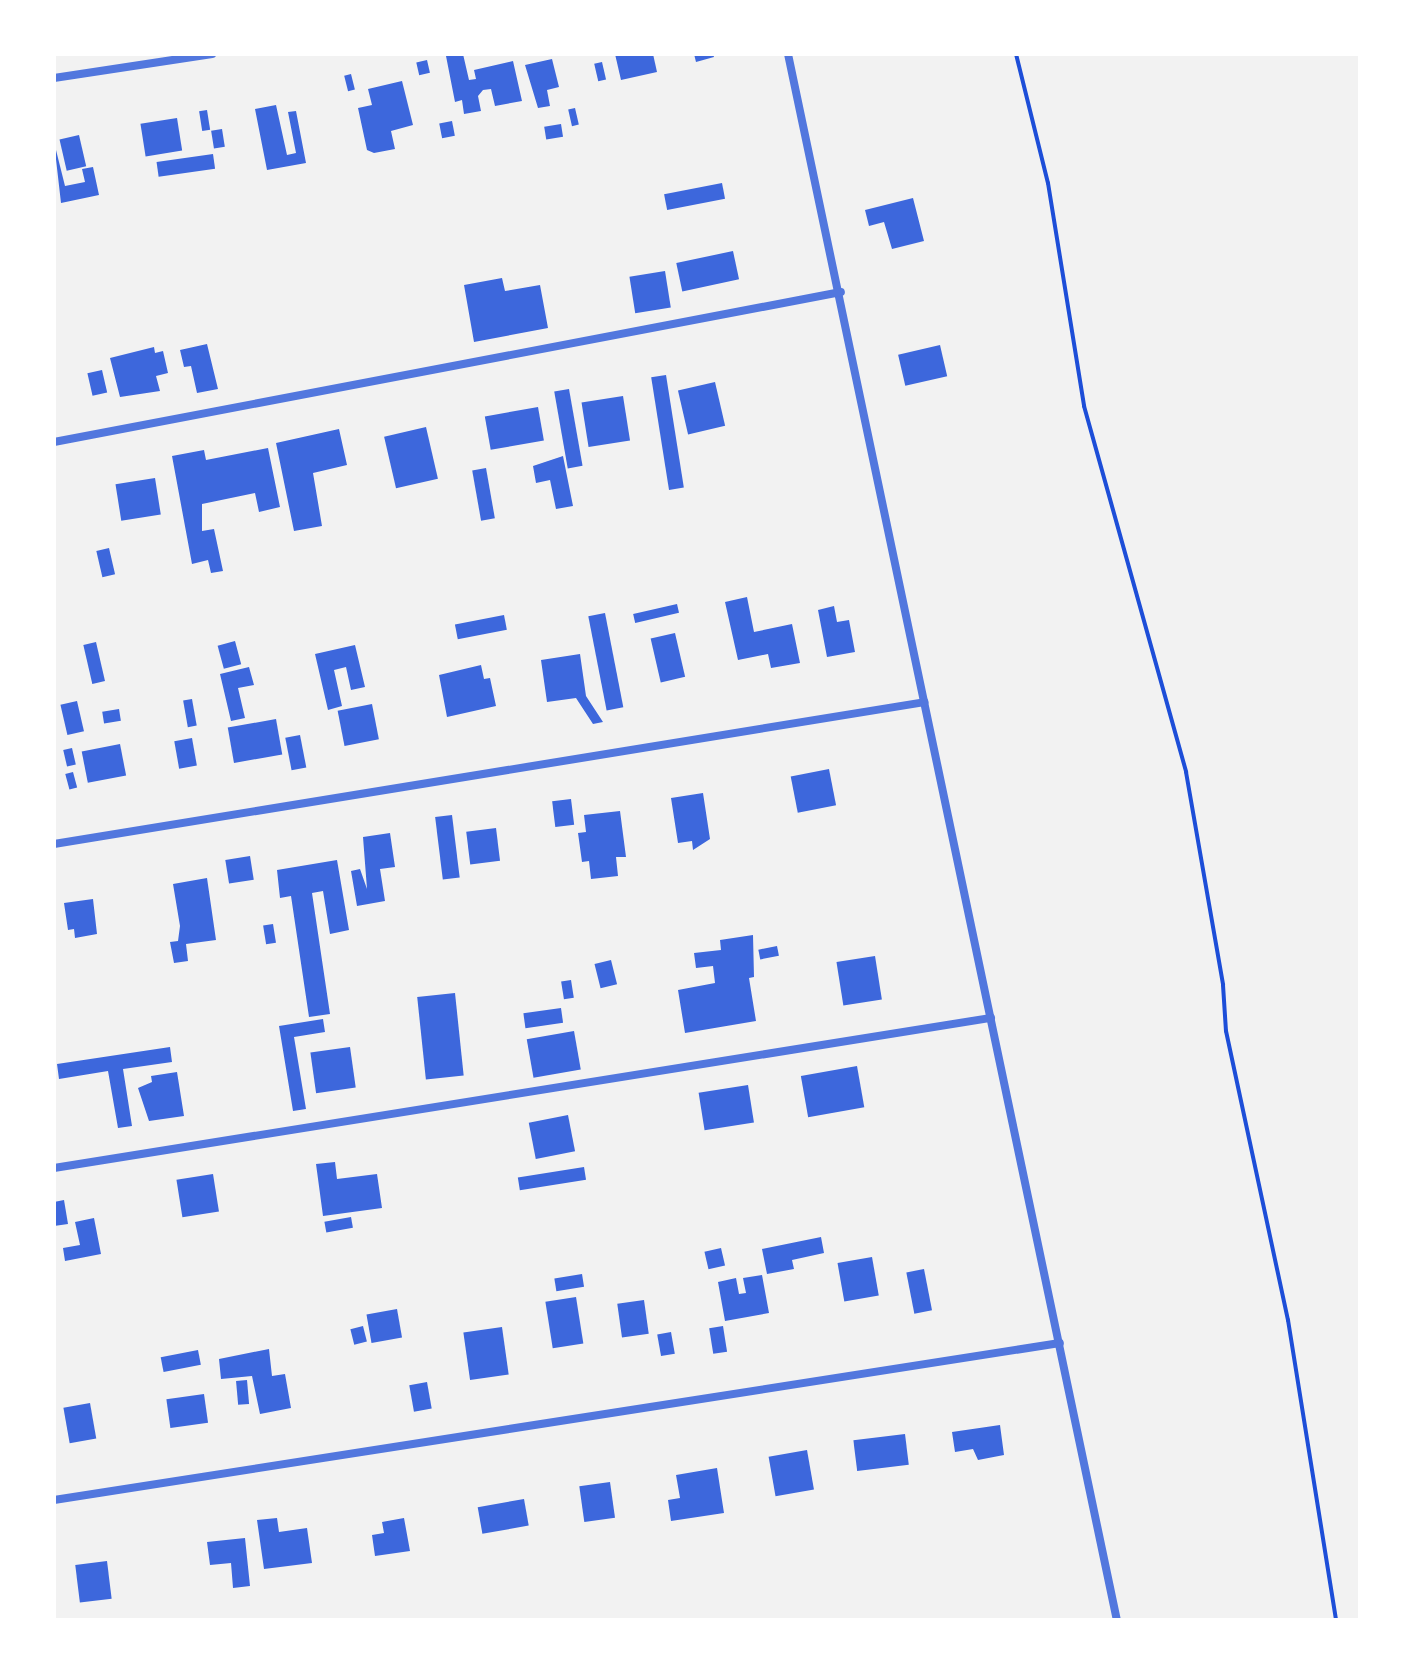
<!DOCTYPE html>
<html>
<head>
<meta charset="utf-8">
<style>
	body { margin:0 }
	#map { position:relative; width:1414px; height:1674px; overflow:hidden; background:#f2f2f2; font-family:"IBM Plex Sans",sans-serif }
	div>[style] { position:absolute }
	.building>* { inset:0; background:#3d67dc; transform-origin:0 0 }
	.path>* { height:4px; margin:-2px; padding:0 2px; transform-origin:2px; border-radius:2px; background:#1d4ed8 }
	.minor>* { height:8px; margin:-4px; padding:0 4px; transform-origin:4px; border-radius:4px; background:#5277de }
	span { translate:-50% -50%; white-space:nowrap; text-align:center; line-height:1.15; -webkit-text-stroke:8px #fff; paint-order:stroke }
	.frame { position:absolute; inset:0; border:56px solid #fff; pointer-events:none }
</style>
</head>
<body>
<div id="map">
	<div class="building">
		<i style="clip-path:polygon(463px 54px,469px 80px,476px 79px,474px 70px,513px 61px,522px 101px,495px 106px,491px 89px,483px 90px,478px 96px,481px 111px,464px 114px,462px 100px,455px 102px,446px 56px)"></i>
		<i style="clip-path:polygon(615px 54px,653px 54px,657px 72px,621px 80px)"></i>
		<i style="clip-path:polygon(694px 54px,713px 54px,714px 57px,696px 62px)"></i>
		<i style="clip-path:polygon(552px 59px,559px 87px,547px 90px,550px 106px,538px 108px,525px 65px)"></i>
		<i style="left:427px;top:60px;width:13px;height:11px;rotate:77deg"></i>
		<i style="left:602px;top:62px;width:18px;height:8px;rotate:77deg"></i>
		<i style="left:351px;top:74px;width:16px;height:7px;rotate:76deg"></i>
		<i style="clip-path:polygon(402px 81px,413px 125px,391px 131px,395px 149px,374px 153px,367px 150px,358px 108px,372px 105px,368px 89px)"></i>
		<i style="clip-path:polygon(276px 105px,287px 155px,296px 153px,288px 112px,296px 111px,306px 163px,267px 170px,255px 109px)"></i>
		<i style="left:575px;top:108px;width:17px;height:7px;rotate:77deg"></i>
		<i style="left:207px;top:110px;width:20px;height:8px;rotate:81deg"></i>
		<i style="left:177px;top:118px;width:33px;height:37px;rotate:81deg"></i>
		<i style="left:452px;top:121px;width:15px;height:13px;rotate:79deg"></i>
		<i style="left:561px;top:124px;width:13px;height:17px;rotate:81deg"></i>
		<i style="left:222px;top:129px;width:18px;height:11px;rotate:81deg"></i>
		<i style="left:79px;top:135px;width:32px;height:20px;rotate:77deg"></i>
		<i style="clip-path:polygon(54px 142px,65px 186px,85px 182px,82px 169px,93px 167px,99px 195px,61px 203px)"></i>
		<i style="left:213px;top:154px;width:15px;height:57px;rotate:82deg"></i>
		<i style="left:722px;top:183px;width:16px;height:59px;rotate:79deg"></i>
		<i style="clip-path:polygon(913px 198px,924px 241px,892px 249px,884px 222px,869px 226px,865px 210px)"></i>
		<i style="left:733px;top:251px;width:29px;height:58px;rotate:78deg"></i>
		<i style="left:665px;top:271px;width:37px;height:36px;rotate:81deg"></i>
		<i style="clip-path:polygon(502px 278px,505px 291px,540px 285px,548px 328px,474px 342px,464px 285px)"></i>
		<i style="clip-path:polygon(207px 344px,218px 389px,197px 393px,191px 366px,184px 367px,180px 350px)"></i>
		<i style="left:940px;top:345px;width:32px;height:43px;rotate:77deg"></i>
		<i style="clip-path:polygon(154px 347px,155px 353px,163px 351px,168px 373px,156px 376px,160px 391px,120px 397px,110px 358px)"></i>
		<i style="left:102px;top:370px;width:23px;height:15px;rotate:77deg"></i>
		<i style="left:666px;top:375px;width:114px;height:15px;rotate:81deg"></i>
		<i style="left:715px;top:382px;width:45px;height:38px;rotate:77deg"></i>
		<i style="left:569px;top:389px;width:78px;height:15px;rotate:80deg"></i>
		<i style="left:623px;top:396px;width:45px;height:42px;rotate:81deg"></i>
		<i style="left:538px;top:407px;width:34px;height:54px;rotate:80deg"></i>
		<i style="left:426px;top:427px;width:53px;height:43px;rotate:77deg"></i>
		<i style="clip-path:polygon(339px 429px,347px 465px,313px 473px,322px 526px,294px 531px,276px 443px)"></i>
		<i style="clip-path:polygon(268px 448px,280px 507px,259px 512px,255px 493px,202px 504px,202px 531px,214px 529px,223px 571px,211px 573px,208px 560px,192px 564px,172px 456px,204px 450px,206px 460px)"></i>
		<i style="clip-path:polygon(563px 456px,573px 506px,556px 509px,550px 480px,536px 483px,533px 466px)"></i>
		<i style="left:486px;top:468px;width:51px;height:14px;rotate:80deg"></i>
		<i style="left:155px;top:478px;width:37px;height:40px;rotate:81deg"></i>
		<i style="left:109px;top:548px;width:27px;height:13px;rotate:77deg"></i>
		<i style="clip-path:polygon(747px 597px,754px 632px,792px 624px,800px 663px,771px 668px,768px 654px,738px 660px,725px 602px)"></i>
		<i style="left:677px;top:604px;width:9px;height:45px;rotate:77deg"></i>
		<i style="clip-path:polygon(834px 606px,837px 622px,849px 620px,855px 652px,827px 657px,818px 610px)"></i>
		<i style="left:605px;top:613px;width:96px;height:17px;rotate:79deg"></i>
		<i style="left:504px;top:615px;width:15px;height:50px;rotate:79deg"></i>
		<i style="left:675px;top:633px;width:45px;height:25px;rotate:77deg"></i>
		<i style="left:235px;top:641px;width:24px;height:18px;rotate:75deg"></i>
		<i style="left:96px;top:642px;width:40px;height:13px;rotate:77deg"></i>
		<i style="clip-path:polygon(355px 645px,365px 687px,351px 690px,346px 667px,334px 670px,342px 706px,328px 710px,315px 654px)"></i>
		<i style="clip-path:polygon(580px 654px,586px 696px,603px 722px,593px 724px,576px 698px,547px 702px,541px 660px)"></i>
		<i style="clip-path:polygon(481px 665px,484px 679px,490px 678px,496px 706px,447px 717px,439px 675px)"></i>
		<i style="clip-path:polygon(249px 667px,254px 685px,238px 688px,245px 718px,231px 721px,220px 674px)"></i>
		<i style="left:192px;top:699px;width:27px;height:9px;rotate:80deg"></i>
		<i style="left:77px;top:701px;width:31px;height:17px;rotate:77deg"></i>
		<i style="left:372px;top:704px;width:36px;height:35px;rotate:79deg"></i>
		<i style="left:119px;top:709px;width:12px;height:17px;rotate:81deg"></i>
		<i style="left:276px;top:719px;width:36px;height:49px;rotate:80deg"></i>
		<i style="left:300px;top:735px;width:33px;height:15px;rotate:79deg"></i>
		<i style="left:192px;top:738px;width:28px;height:18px;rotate:80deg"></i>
		<i style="left:120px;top:744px;width:32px;height:39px;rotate:79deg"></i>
		<i style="left:72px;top:748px;width:17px;height:9px;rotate:77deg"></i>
		<i style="left:829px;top:769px;width:37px;height:39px;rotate:79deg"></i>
		<i style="left:73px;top:772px;width:16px;height:8px;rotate:75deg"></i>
		<i style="clip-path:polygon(703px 793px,710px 839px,693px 850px,692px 841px,678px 843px,671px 798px)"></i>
		<i style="left:571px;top:799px;width:26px;height:19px;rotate:83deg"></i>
		<i style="clip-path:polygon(620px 811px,626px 857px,616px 857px,618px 876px,591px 879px,589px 861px,582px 862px,578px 833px,586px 832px,584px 815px)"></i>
		<i style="left:452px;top:815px;width:63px;height:17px;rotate:83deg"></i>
		<i style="left:496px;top:828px;width:33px;height:30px;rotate:83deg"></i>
		<i style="clip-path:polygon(390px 833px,395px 867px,380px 869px,385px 901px,357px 906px,351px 871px,360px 869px,367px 889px,363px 837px)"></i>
		<i style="left:250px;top:856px;width:24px;height:25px;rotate:81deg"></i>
		<i style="clip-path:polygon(337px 860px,349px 930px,330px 934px,323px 891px,312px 893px,330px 1014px,309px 1017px,291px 896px,280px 898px,277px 870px)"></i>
		<i style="clip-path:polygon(207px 878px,216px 940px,186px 944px,188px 961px,174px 963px,170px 942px,178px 941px,180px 926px,173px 884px)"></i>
		<i style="clip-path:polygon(93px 899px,97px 934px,75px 938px,74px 929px,68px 930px,64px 903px)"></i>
		<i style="left:273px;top:924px;width:19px;height:10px;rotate:81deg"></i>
		<i style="clip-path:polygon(753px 935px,754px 977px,749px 978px,756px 1021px,685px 1033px,678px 990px,715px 983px,713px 966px,696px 968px,694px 953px,721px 950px,720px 940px)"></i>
		<i style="left:777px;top:946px;width:10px;height:19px;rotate:79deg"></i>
		<i style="left:875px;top:956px;width:44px;height:39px;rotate:81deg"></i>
		<i style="left:611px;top:960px;width:25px;height:17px;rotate:76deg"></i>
		<i style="left:571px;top:980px;width:18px;height:10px;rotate:81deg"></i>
		<i style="left:455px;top:993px;width:83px;height:38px;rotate:84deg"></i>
		<i style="left:561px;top:1008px;width:15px;height:38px;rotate:82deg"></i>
		<i style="clip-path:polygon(323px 1019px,325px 1032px,294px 1037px,306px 1109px,293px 1111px,279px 1026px)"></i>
		<i style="left:574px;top:1031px;width:39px;height:48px;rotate:80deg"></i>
		<i style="clip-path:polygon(170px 1047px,172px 1062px,123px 1069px,132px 1126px,118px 1128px,108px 1071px,59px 1079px,57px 1064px)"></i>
		<i style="left:350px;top:1047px;width:41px;height:40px;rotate:82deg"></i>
		<i style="left:857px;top:1066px;width:42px;height:57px;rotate:80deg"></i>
		<i style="clip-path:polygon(177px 1072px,184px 1116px,149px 1121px,138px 1088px,152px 1082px,151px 1076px)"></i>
		<i style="left:748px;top:1085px;width:38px;height:50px;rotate:81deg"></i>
		<i style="left:568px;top:1115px;width:37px;height:40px;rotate:79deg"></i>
		<i style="clip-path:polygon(335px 1162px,337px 1179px,377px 1174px,382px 1208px,323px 1216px,316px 1164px)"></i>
		<i style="left:584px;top:1167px;width:13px;height:67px;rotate:81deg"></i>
		<i style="left:213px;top:1174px;width:38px;height:37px;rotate:81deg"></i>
		<i style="clip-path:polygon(64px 1200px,68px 1224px,54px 1226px,54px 1202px)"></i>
		<i style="left:351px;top:1217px;width:11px;height:27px;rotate:80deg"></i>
		<i style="clip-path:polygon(94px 1218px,101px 1254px,65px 1261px,63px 1248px,80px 1245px,75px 1222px)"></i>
		<i style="clip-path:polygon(821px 1237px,824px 1253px,792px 1260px,794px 1269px,767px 1274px,762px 1249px)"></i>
		<i style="left:721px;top:1248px;width:18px;height:17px;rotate:77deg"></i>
		<i style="left:872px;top:1257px;width:39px;height:35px;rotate:80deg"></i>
		<i style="left:924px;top:1269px;width:42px;height:18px;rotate:79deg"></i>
		<i style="left:582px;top:1274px;width:13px;height:28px;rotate:81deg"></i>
		<i style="clip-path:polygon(762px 1275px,769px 1313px,725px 1321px,718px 1282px,736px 1278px,739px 1294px,746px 1293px,743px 1278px)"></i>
		<i style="left:576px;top:1297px;width:47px;height:31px;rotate:81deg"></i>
		<i style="left:644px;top:1300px;width:34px;height:27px;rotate:82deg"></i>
		<i style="left:397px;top:1309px;width:29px;height:31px;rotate:80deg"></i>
		<i style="left:363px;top:1326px;width:16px;height:13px;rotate:76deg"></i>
		<i style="left:723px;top:1326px;width:26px;height:14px;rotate:81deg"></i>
		<i style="left:502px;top:1327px;width:48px;height:39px;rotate:82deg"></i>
		<i style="left:671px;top:1332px;width:22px;height:14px;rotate:80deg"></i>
		<i style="clip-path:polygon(269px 1349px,272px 1376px,285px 1374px,291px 1408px,260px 1414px,252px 1376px,221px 1379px,219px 1359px)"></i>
		<i style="left:198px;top:1350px;width:15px;height:38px;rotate:79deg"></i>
		<i style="left:247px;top:1380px;width:24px;height:11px;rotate:85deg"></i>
		<i style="left:427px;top:1382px;width:27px;height:18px;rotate:80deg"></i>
		<i style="left:204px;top:1394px;width:29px;height:38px;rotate:82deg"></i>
		<i style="left:90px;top:1403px;width:36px;height:27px;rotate:80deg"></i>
		<i style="clip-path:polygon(1000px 1425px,1004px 1455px,978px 1460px,973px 1449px,955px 1452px,952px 1432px)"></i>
		<i style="left:905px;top:1434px;width:31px;height:52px;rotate:83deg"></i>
		<i style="left:807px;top:1450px;width:40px;height:39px;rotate:80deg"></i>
		<i style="clip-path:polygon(717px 1468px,724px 1513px,671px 1521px,668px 1500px,680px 1498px,676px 1475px)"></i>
		<i style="left:610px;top:1482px;width:36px;height:31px;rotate:82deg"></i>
		<i style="left:524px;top:1499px;width:27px;height:47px;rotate:80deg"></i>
		<i style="clip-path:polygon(277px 1518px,279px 1532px,307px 1528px,312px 1563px,264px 1569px,257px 1520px)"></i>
		<i style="clip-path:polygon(404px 1518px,410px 1551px,375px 1556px,372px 1535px,384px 1533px,382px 1522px)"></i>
		<i style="clip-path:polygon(245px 1538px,250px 1586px,233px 1588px,231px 1563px,210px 1565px,207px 1542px)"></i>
		<i style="left:107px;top:1561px;width:38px;height:32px;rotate:83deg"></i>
	</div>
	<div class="path">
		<i style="left:1016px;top:54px;width:133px;rotate:76.1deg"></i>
		<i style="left:1048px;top:183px;width:226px;rotate:80.8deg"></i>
		<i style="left:1084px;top:406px;width:380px;rotate:74.4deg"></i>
		<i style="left:1186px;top:772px;width:216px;rotate:80.1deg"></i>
		<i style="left:1223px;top:985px;width:46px;rotate:86.3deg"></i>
		<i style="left:1226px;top:1031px;width:296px;rotate:77.9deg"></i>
		<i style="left:1288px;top:1320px;width:304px;rotate:80.9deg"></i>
	</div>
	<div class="minor">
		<i style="left:788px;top:54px;width:1600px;rotate:78.14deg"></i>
		<i style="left:54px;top:78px;width:160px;rotate:-8.6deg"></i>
		<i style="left:54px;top:442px;width:801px;rotate:-10.79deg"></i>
		<i style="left:54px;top:844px;width:882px;rotate:-9.26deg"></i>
		<i style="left:54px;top:1168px;width:949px;rotate:-9.1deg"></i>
		<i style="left:54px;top:1500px;width:1018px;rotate:-8.87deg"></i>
	</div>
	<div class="frame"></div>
</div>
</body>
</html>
